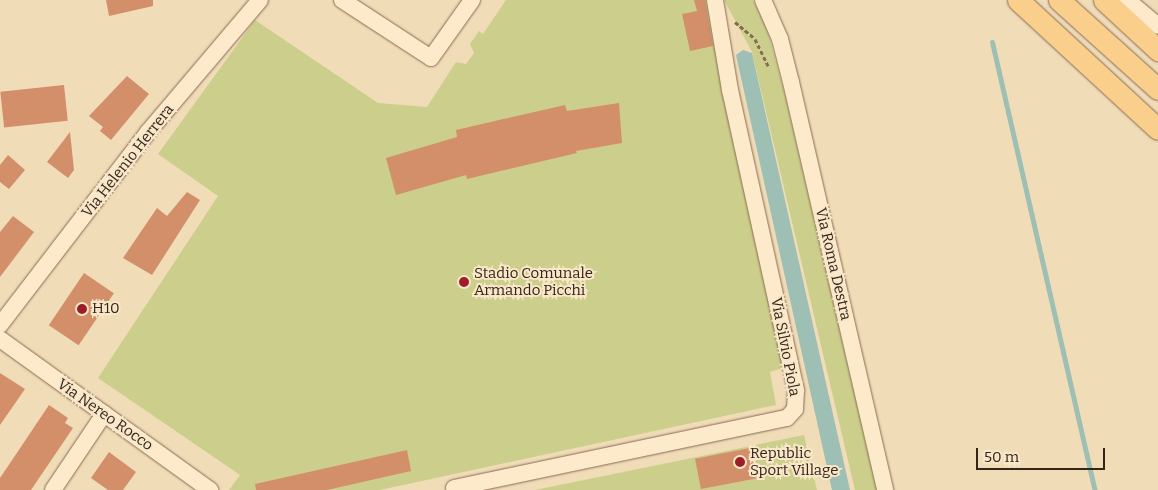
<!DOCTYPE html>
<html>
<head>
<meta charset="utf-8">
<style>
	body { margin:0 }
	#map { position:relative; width:1158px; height:490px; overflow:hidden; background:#f1dcb8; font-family:Bitter,serif }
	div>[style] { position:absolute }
	.green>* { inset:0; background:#cccf8c }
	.water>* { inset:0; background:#9ec0b4 }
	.stream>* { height:5px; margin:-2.5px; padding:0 2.5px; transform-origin:2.5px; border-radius:2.5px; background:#9ec0b4 }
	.building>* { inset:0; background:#d38e6a; transform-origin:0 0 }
	.path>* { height:3px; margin-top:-1.5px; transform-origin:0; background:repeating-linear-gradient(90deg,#886b52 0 4px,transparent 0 6.5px) }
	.roads { filter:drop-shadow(0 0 1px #886b52) drop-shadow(0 0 1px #886b52) }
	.minor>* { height:16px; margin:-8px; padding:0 8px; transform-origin:8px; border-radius:8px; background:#fceacb }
	.major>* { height:21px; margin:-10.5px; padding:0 10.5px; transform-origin:10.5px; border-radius:10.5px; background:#f9cf8b }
	.dots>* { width:14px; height:14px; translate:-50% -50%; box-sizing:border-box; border:2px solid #f8e7c8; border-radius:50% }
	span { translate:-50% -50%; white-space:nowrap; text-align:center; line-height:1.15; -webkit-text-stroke:4px #f8e7c8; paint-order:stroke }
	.street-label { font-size:15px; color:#352419 }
	.poi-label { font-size:15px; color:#352419 }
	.left { translate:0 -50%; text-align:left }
	.scale { position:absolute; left:976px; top:448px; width:129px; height:22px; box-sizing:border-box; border:2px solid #352419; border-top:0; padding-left:6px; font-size:15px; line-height:18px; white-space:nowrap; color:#352419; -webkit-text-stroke:4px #f8e7c8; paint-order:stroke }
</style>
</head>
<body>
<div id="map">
	<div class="green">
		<i style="clip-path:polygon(506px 0,708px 0,786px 367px,770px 372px,776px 405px,380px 490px,229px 490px,240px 475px,98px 378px,218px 196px,158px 154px,255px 20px,378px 103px,427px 107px,456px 62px,466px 64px,474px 53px,470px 44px,479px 31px,483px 34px)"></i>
		<i style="clip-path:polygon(724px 0,753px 0,767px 29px,785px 95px,877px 490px,855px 490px,752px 52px)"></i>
		<i style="clip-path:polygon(804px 435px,817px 490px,535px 490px)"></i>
	</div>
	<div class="water">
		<i style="clip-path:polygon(743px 50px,752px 53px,850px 490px,832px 490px,736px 55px)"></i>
	</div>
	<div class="stream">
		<i style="left:992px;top:42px;width:460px;rotate:77.1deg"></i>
	</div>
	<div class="building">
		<i style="clip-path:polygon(106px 0,153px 0,153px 6px,109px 16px)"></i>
		<i style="clip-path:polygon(694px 0,705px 0,713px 46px,690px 51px,682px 14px,697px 11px)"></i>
		<i style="clip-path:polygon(127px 76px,149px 94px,111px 140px,100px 131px,103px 127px,89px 116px)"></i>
		<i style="left:64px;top:85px;width:36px;height:64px;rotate:84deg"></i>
		<i style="clip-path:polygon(619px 103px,622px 143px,576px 151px,577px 153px,467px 179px,466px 175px,396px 195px,386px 158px,457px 137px,456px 130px,565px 105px,567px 111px)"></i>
		<i style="clip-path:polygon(70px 132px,74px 170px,68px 178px,47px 162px)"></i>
		<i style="clip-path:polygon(8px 155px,25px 170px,9px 189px,0 182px,0 165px)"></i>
		<i style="clip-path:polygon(187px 192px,200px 200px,152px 275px,123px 258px,157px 208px,167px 216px)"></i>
		<i style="clip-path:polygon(13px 216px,34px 232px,0 277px,0 232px)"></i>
		<i style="left:84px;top:273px;width:36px;height:63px;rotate:34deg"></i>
		<i style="clip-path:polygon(0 373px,25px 389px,0 425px)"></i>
		<i style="clip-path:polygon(49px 405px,68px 418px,65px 423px,73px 428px,31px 490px,0 490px,0 478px)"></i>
		<i style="left:750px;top:448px;width:31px;height:56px;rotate:79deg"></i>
		<i style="clip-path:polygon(407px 450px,411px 471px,327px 490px,256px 490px,255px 484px)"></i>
		<i style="clip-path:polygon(109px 452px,136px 472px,123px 490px,108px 490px,91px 478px)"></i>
	</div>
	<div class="path">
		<i style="left:735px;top:22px;width:26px;rotate:40deg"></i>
		<i style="left:755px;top:39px;width:30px;rotate:64deg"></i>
	</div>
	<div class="roads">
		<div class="minor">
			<i style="left:342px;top:0;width:106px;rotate:33.1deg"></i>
			<i style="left:431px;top:58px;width:71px;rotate:-54.7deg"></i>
			<i style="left:763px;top:0;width:43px;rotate:66.4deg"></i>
			<i style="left:780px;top:39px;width:44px;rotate:75.7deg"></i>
			<i style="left:791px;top:82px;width:419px;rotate:77deg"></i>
			<i style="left:1127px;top:0;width:40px;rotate:40deg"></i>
			<i style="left:0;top:325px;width:243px;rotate:-52.5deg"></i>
			<i style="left:148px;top:132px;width:173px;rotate:-49.7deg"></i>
			<i style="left:0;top:339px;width:259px;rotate:35.7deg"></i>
			<i style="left:454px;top:488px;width:340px;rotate:-11.9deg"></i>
			<i style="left:787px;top:418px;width:12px;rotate:-48deg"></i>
			<i style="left:795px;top:409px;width:19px;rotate:-87deg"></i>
			<i style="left:796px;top:390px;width:307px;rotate:-102.4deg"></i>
			<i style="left:730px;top:90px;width:91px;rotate:-99.5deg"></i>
			<i style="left:53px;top:490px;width:92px;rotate:-56.1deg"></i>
		</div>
		<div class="major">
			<i style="left:1018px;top:0;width:190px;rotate:42.7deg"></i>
			<i style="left:1059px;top:0;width:133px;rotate:42deg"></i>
			<i style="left:1104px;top:0;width:74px;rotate:42.8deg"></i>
		</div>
	</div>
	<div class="dots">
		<i style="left:464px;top:282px;background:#9b1e28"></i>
		<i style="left:82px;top:309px;background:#9b1e28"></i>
		<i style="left:740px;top:462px;background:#9b1e28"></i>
	</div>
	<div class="street-label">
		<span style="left:128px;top:161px;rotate:-52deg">Via Helenio Herrera</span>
		<span style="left:833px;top:264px;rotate:77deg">Via Roma Destra</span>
		<span style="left:785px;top:347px;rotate:79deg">Via Silvio Piola</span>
		<span style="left:105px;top:415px;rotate:35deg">Via Nereo Rocco</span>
	</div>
	<div class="poi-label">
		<span class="left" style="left:474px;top:282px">Stadio Comunale<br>Armando Picchi</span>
		<span class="left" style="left:92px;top:309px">H10</span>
		<span class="left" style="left:750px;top:462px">Republic<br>Sport Village</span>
	</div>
	<div class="scale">50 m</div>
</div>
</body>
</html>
